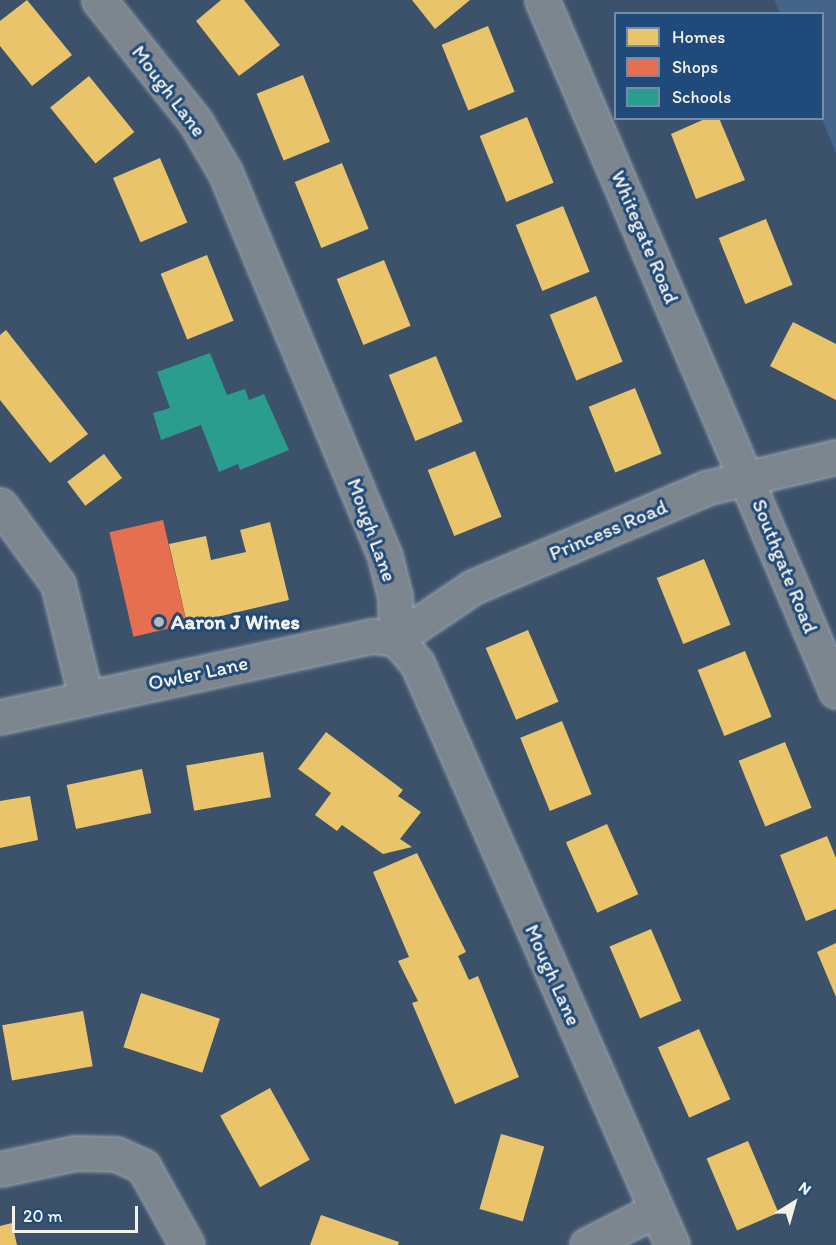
<!DOCTYPE html>
<html>
<head>
<meta charset="utf-8">
<style>
	body { margin:0 }
	#map { position:relative; width:836px; height:1245px; overflow:hidden; background:#3c526a; font-family:Itim,sans-serif }
	div>[style] { position:absolute }
	.green>* { inset:0; background:#446589 }
	.homes>* { inset:0; background:#e9c46a; transform-origin:0 0 }
	.shops>* { inset:0; background:#e76f51; transform-origin:0 0 }
	.schools>* { inset:0; background:#2a9d8f }
	.roads { filter:drop-shadow(0 0 2px #9fa8b2) drop-shadow(0 0 2px #9fa8b2) }
	.minor>* { height:33px; margin:-16.5px; padding:0 16.5px; transform-origin:16.5px; border-radius:16.5px; background:#7d868e }
	.tertiary>* { height:33px; margin:-16.5px; padding:0 16.5px; transform-origin:16.5px; border-radius:16.5px; background:#7d868e }
	.dots>* { width:16px; height:16px; translate:-50% -50%; box-sizing:border-box; border:3px solid #1f4a7a; border-radius:50% }
	span { translate:-50% -50%; white-space:nowrap; text-align:center; line-height:1.15; -webkit-text-stroke:6px #1f4a7a; paint-order:stroke }
	.street-label { font-size:21px; color:#f4f1e8 }
	.poi-label { font-size:21px; color:#f4f1e8; font-weight:700 }
	.left { translate:0 -50%; text-align:left }
	.legend { position:absolute; left:614px; top:12px; width:210px; height:108px; box-sizing:border-box; background:#1f4a7a; border:2px solid #748da6; margin:0; padding:8px 10px; list-style:none; font-size:18px; color:#f4f1e8 }
	.legend li { display:flex; align-items:center; gap:12px; height:30px }
	.legend b { width:30px; border:2px solid #748da6 }
	.north { position:absolute; left:764px; top:1173px; width:60px; height:60px; -webkit-text-stroke:4px #1f4a7a; paint-order:stroke; rotate:37deg; font-size:16px; font-weight:700; line-height:24px; text-align:center; color:#f4f1e8 }
	.north::after { content:''; display:block; margin:auto; width:21px; height:27px; background:#f4f1e8; clip-path:polygon(50% 0,100% 100%,50% 72%,0 100%) }
	.scale { position:absolute; left:12px; top:1206px; width:126px; height:27px; box-sizing:border-box; border:3px solid #f4f1e8; border-top:0; padding-left:8px; font-size:18px; line-height:21px; white-space:nowrap; color:#f4f1e8; -webkit-text-stroke:4px #1f4a7a; paint-order:stroke }
</style>
</head>
<body>
<div id="map">
	<div class="green">
		<i style="clip-path:polygon(774px 0,836px 0,836px 153px,822px 119px,822px 14px,780px 13px)"></i>
	</div>
	<div class="homes">
		<i style="clip-path:polygon(27px 0,72px 55px,32px 86px,0 46px,0 21px)"></i>
		<i style="clip-path:polygon(221px 0,244px 0,280px 45px,239px 76px,196px 21px)"></i>
		<i style="clip-path:polygon(412px 0,470px 0,435px 29px)"></i>
		<i style="left:488px;top:26px;width:71px;height:50px;rotate:68deg"></i>
		<i style="left:303px;top:75px;width:72px;height:50px;rotate:68deg"></i>
		<i style="left:89px;top:76px;width:72px;height:50px;rotate:51deg"></i>
		<i style="left:527px;top:117px;width:71px;height:51px;rotate:68deg"></i>
		<i style="clip-path:polygon(707px 118px,719px 118px,745px 180px,696px 199px,671px 134px)"></i>
		<i style="left:160px;top:158px;width:70px;height:51px;rotate:67deg"></i>
		<i style="left:342px;top:163px;width:71px;height:51px;rotate:68deg"></i>
		<i style="left:563px;top:206px;width:71px;height:51px;rotate:68deg"></i>
		<i style="left:766px;top:219px;width:71px;height:51px;rotate:68deg"></i>
		<i style="left:207px;top:255px;width:71px;height:50px;rotate:68deg"></i>
		<i style="left:384px;top:260px;width:71px;height:51px;rotate:68deg"></i>
		<i style="left:596px;top:296px;width:71px;height:50px;rotate:68deg"></i>
		<i style="clip-path:polygon(793px 322px,836px 344px,836px 400px,770px 366px)"></i>
		<i style="clip-path:polygon(6px 330px,88px 434px,50px 463px,0 400px,0 335px)"></i>
		<i style="left:436px;top:356px;width:71px;height:51px;rotate:68deg"></i>
		<i style="left:635px;top:388px;width:71px;height:50px;rotate:68deg"></i>
		<i style="left:475px;top:451px;width:71px;height:51px;rotate:68deg"></i>
		<i style="left:104px;top:454px;width:30px;height:46px;rotate:53deg"></i>
		<i style="clip-path:polygon(270px 522px,289px 600px,187px 624px,169px 544px,206px 536px,211px 560px,246px 552px,240px 530px)"></i>
		<i style="left:704px;top:559px;width:71px;height:51px;rotate:68deg"></i>
		<i style="left:528px;top:630px;width:78px;height:46px;rotate:67deg"></i>
		<i style="left:745px;top:651px;width:71px;height:51px;rotate:68deg"></i>
		<i style="left:562px;top:721px;width:79px;height:45px;rotate:68deg"></i>
		<i style="clip-path:polygon(326px 732px,403px 790px,398px 796px,421px 812px,400px 839px,412px 847px,383px 854px,342px 825px,337px 831px,315px 815px,331px 793px,298px 769px)"></i>
		<i style="left:785px;top:742px;width:71px;height:50px;rotate:68deg"></i>
		<i style="left:263px;top:752px;width:46px;height:78px;rotate:80deg"></i>
		<i style="left:142px;top:769px;width:45px;height:77px;rotate:78deg"></i>
		<i style="clip-path:polygon(30px 796px,38px 840px,0 848px,0 801px)"></i>
		<i style="left:607px;top:824px;width:77px;height:45px;rotate:66deg"></i>
		<i style="clip-path:polygon(827px 836px,836px 858px,836px 909px,806px 921px,780px 855px)"></i>
		<i style="clip-path:polygon(417px 853px,466px 952px,458px 956px,469px 980px,478px 976px,519px 1077px,455px 1104px,412px 1003px,418px 1001px,398px 961px,409px 957px,373px 872px)"></i>
		<i style="left:651px;top:929px;width:78px;height:45px;rotate:67deg"></i>
		<i style="clip-path:polygon(836px 943px,836px 997px,817px 952px)"></i>
		<i style="left:141px;top:993px;width:83px;height:57px;rotate:18deg"></i>
		<i style="left:83px;top:1011px;width:56px;height:82px;rotate:80deg"></i>
		<i style="left:699px;top:1029px;width:77px;height:45px;rotate:66deg"></i>
		<i style="left:270px;top:1088px;width:82px;height:57px;rotate:61deg"></i>
		<i style="left:501px;top:1134px;width:45px;height:78px;rotate:16deg"></i>
		<i style="left:748px;top:1141px;width:78px;height:45px;rotate:67deg"></i>
		<i style="clip-path:polygon(321px 1215px,399px 1242px,398px 1245px,310px 1245px)"></i>
		<i style="clip-path:polygon(12px 1223px,17px 1245px,0 1245px,0 1226px)"></i>
	</div>
	<div class="shops">
		<i style="left:163px;top:520px;width:107px;height:55px;rotate:77deg"></i>
	</div>
	<div class="schools">
		<i style="clip-path:polygon(210px 353px,227px 395px,245px 389px,249px 400px,264px 394px,289px 450px,240px 470px,238px 464px,219px 472px,201px 425px,161px 440px,153px 413px,170px 408px,157px 372px)"></i>
	</div>
	<div class="roads">
		<div class="minor">
			<i style="left:99px;top:0;width:154px;rotate:51.6deg"></i>
			<i style="left:195px;top:121px;width:59px;rotate:59.5deg"></i>
			<i style="left:225px;top:172px;width:417px;rotate:67.4deg"></i>
			<i style="left:385px;top:557px;width:41px;rotate:76deg"></i>
			<i style="left:395px;top:597px;width:42px;rotate:88.6deg"></i>
			<i style="left:542px;top:0;width:751px;rotate:66.95deg"></i>
			<i style="left:0;top:505px;width:98px;rotate:53.7deg"></i>
			<i style="left:58px;top:584px;width:117px;rotate:76.2deg"></i>
			<i style="left:396px;top:639px;width:93px;rotate:-34deg"></i>
			<i style="left:473px;top:587px;width:253px;rotate:-23deg"></i>
			<i style="left:706px;top:488px;width:134px;rotate:-13.4deg"></i>
			<i style="left:0;top:1169px;width:77px;rotate:-12deg"></i>
			<i style="left:75px;top:1153px;width:41px;rotate:1.4deg"></i>
			<i style="left:116px;top:1154px;width:30px;rotate:24deg"></i>
			<i style="left:143px;top:1166px;width:90px;rotate:60.9deg"></i>
			<i style="left:587px;top:1245px;width:77px;rotate:-26.9deg"></i>
		</div>
		<div class="tertiary">
			<i style="left:0;top:717px;width:381px;rotate:-12.3deg"></i>
			<i style="left:372px;top:636px;width:24px;rotate:7deg"></i>
			<i style="left:396px;top:639px;width:32px;rotate:49deg"></i>
			<i style="left:417px;top:663px;width:635px;rotate:66.34deg"></i>
		</div>
	</div>
	<div class="dots">
		<i style="left:159px;top:622px;background:#b4b9bc"></i>
	</div>
	<div class="street-label">
		<span style="left:169px;top:91px;rotate:53deg">Mough Lane</span>
		<span style="left:645px;top:237px;rotate:67deg">Whitegate Road</span>
		<span style="left:372px;top:530px;rotate:70deg">Mough Lane</span>
		<span style="left:608px;top:530px;rotate:-23deg">Princess Road</span>
		<span style="left:785px;top:566px;rotate:68deg">Southgate Road</span>
		<span style="left:198px;top:673px;rotate:-12deg">Owler Lane</span>
		<span style="left:553px;top:975px;rotate:66deg">Mough Lane</span>
	</div>
	<div class="poi-label">
		<span class="left" style="left:171px;top:622px">Aaron J Wines</span>
	</div>
	<ul class="legend">
	<li><b style="height:16px;background:#e9c46a"></b>Homes</li>
	<li><b style="height:16px;background:#e76f51"></b>Shops</li>
	<li><b style="height:16px;background:#2a9d8f"></b>Schools</li>
	</ul>
	<div class="north">N</div>
	<div class="scale">20 m</div>
</div>
</body>
</html>
